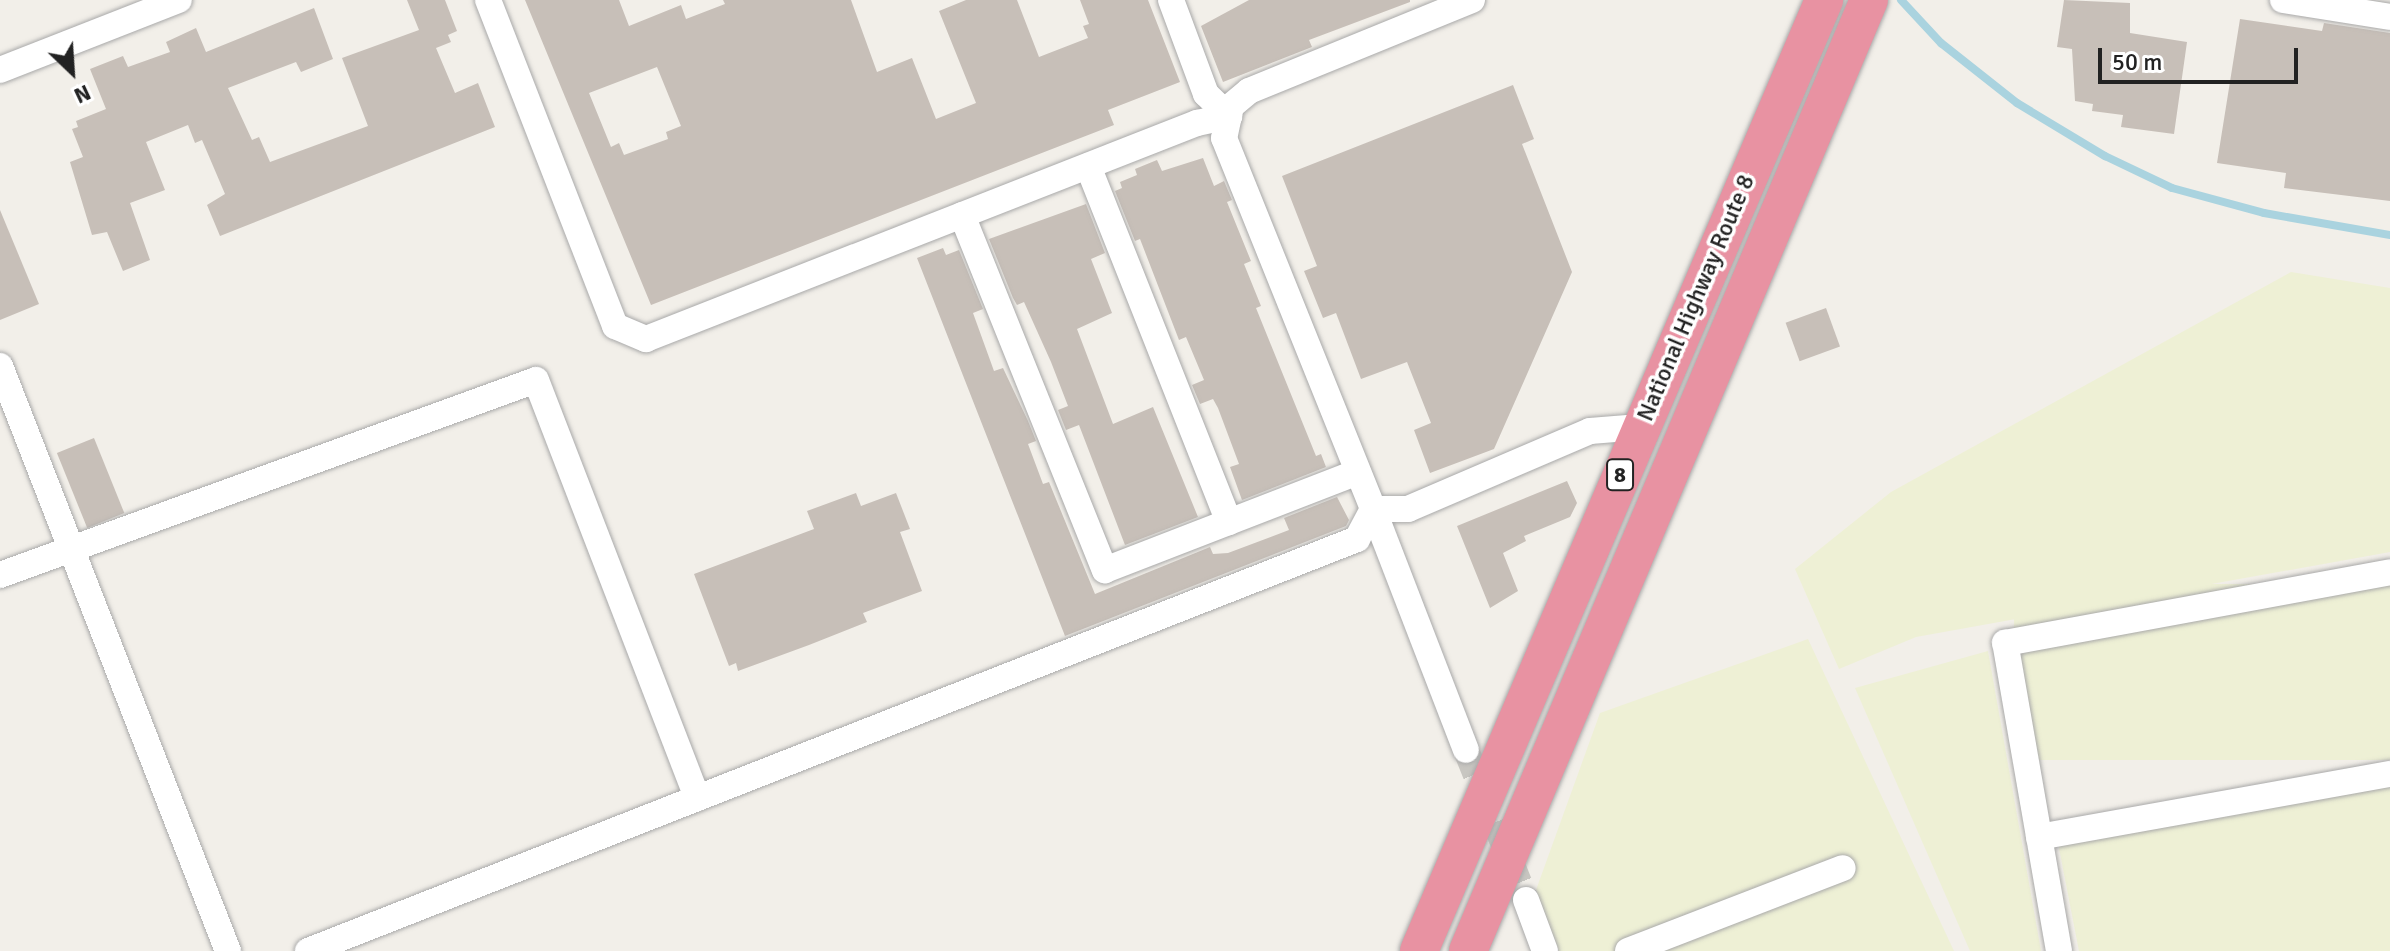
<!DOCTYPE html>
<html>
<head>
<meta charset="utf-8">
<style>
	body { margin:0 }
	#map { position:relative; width:2390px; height:951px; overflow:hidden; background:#f2efe9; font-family:Signika,sans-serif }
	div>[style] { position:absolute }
	.farmland>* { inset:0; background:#eef0d5; transform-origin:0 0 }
	.stream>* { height:8px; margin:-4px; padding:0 4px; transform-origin:4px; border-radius:4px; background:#aad3df }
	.building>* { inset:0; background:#c7bfb8; transform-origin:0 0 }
	.minor-tunnel>* { height:26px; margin-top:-13px; transform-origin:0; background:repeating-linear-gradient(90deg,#c8c6c1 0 26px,transparent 0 39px) }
	.roads { filter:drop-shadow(0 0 2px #a9a9a9) drop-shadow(0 0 2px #a9a9a9) }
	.minor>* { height:26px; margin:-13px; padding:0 13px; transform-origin:13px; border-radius:13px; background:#fff }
	.highway>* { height:38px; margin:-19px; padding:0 19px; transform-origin:19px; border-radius:19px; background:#e892a2 }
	span { translate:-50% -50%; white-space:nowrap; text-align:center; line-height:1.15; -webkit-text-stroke:7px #fff; paint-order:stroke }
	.shield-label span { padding:2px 6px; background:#fff; border:2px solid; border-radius:6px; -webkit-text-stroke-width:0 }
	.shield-label { font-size:22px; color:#222; font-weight:700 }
	.street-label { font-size:24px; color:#222 }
	.north { position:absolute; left:32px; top:32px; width:80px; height:80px; -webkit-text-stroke:6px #fff; paint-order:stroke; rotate:155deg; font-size:22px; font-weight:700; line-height:32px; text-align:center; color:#222 }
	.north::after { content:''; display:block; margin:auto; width:28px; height:36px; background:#222; clip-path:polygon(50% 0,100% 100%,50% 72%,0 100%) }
	.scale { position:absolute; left:2098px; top:48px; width:200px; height:36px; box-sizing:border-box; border:4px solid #222; border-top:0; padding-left:10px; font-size:24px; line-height:28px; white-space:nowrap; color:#222; -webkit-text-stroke:6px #fff; paint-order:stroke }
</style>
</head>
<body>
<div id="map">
	<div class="farmland">
		<i style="clip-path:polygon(2291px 272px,2390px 288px,2390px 552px,1916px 637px,1839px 669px,1795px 569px,1891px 492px)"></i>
		<i style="left:2390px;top:584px;width:176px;height:376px;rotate:90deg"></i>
		<i style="clip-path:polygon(1808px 639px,1954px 951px,1559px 951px,1536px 890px,1600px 713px)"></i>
		<i style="clip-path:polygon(1988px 651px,2041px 951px,1970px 951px,1855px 688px)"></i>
		<i style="clip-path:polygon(2390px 779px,2390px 951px,2079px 951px,2057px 838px)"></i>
	</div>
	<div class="stream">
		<i style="left:1901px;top:0;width:59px;rotate:47.1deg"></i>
		<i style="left:1941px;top:43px;width:97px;rotate:38.3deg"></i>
		<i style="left:2017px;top:103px;width:103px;rotate:31.1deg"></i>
		<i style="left:2105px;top:156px;width:74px;rotate:25.5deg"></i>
		<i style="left:2172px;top:188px;width:95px;rotate:15.2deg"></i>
		<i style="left:2264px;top:213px;width:128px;rotate:9.9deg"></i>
	</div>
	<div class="building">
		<i style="clip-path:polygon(407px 0,445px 0,457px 31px,448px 35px,451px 42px,436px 48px,455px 93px,478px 83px,495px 127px,220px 236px,207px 205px,225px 194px,202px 140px,195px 143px,188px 125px,146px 142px,165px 190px,130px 203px,150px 260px,123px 271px,107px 232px,92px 235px,70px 162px,83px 157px,72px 129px,78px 127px,76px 121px,106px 109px,90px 69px,123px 56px,128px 67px,170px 52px,166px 42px,196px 28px,206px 52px,314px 8px,333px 59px,301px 72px,296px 62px,228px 88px,252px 140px,259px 137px,270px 162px,368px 126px,342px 58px,419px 30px)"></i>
		<i style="clip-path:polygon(evenodd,525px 0,619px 0,629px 26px,681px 5px,686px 19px,725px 4px,723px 0,851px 0,877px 72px,912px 58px,936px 119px,976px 103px,939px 11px,966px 0,1017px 0,1039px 57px,1088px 38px,1083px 26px,1089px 24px,1080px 0,1148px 0,1180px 82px,1108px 110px,1114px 125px,651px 305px,525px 0,657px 67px,681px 126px,666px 132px,668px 139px,624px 155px,619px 143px,611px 147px,589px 93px,657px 67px)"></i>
		<i style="clip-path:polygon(1249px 0,1410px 0,1410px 2px,1309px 40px,1312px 47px,1223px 82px,1201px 26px)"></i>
		<i style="clip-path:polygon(2064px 0,2130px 3px,2130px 33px,2187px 42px,2174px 134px,2121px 127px,2123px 115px,2092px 111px,2093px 104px,2075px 101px,2072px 49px,2057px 47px)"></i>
		<i style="clip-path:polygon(2240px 19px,2322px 31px,2324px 23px,2390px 33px,2390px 201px,2284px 188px,2286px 173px,2217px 163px)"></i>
		<i style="clip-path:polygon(1513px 85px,1534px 139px,1522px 144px,1572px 272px,1494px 449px,1430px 473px,1414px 430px,1431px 423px,1407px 362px,1361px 379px,1336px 313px,1323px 318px,1304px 271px,1317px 266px,1282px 176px)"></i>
		<i style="clip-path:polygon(1203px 158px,1214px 186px,1224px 181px,1232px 200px,1227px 202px,1251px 261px,1244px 264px,1261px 306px,1256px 308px,1316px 456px,1321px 454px,1326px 467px,1242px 500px,1230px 467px,1239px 464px,1218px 408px,1213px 399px,1200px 404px,1192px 385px,1204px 380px,1186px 337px,1179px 340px,1140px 239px,1135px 241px,1115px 191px,1122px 188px,1120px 182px,1137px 175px,1135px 169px,1157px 160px,1162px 171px)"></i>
		<i style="clip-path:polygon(1086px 204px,1105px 253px,1091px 259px,1112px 313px,1077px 329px,1113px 424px,1153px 407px,1198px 517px,1125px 545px,1079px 425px,1066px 430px,1058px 410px,1068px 406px,1051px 362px,1024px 302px,1017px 305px,1013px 298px,989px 239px)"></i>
		<i style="clip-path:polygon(0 210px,39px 304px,0 320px)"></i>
		<i style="clip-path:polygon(943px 248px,946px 255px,959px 250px,983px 309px,973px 313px,994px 371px,1003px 368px,1028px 421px,1036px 441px,1028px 444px,1043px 484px,1049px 482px,1095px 594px,1210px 547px,1213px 554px,1228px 553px,1289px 530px,1284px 518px,1337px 497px,1349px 520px,1346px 526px,1065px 636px,917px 258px)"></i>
		<i style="left:1826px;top:308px;width:41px;height:43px;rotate:70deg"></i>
		<i style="left:94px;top:438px;width:81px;height:40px;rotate:68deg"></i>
		<i style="clip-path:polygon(1567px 481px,1577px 503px,1570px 517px,1524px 536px,1526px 541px,1503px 553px,1518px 591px,1490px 608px,1457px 526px)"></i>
		<i style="clip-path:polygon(856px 493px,861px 506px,896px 493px,910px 529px,900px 532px,922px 591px,863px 613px,867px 622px,809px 645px,738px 671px,736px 663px,729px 666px,694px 574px,814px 529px,807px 511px)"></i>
	</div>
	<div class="minor-tunnel">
		<i style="left:1466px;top:750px;width:162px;rotate:68.2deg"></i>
	</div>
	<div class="roads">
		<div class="minor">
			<i style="left:488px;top:0;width:350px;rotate:68.7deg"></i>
			<i style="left:615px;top:326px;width:34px;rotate:23deg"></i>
			<i style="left:646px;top:339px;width:592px;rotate:-21.41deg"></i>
			<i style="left:1197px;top:123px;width:33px;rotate:-12deg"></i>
			<i style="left:1171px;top:0;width:100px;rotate:69.6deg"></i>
			<i style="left:1206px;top:94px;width:32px;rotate:44deg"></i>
			<i style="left:1472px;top:0;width:241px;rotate:157.8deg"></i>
			<i style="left:1249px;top:91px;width:23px;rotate:140deg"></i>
			<i style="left:1231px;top:106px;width:33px;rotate:102deg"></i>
			<i style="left:1224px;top:138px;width:400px;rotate:68.1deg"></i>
			<i style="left:1373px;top:509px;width:35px"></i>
			<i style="left:1408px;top:509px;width:198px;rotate:-23.2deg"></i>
			<i style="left:1590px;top:431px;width:50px;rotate:-4.6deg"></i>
			<i style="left:2283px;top:0;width:108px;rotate:9deg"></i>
			<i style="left:0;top:70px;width:192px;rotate:-21.4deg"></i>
			<i style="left:1088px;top:166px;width:383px;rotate:68.4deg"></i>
			<i style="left:962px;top:215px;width:383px;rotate:68.1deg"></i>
			<i style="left:1105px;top:570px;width:271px;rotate:-21.2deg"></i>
			<i style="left:0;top:366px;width:628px;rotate:68.71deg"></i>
			<i style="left:1373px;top:509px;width:258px;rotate:68.9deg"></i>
			<i style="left:0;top:575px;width:570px;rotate:-19.99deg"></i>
			<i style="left:536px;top:380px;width:448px;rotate:68.9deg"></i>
			<i style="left:2039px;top:837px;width:357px;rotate:-10.2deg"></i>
			<i style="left:1526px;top:900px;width:54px;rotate:69.6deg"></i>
			<i style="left:308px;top:951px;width:1127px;rotate:-21.44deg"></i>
			<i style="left:1357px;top:539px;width:34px;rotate:-62deg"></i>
			<i style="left:1628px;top:951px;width:230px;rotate:-21.1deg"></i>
			<i style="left:2059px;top:951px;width:313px;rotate:-99.9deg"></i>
			<i style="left:2005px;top:643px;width:391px;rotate:-10.4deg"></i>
		</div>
		<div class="highway">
			<i style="left:1419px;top:951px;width:1034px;rotate:-66.93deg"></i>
			<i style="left:1468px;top:951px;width:1032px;rotate:-67.14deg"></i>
		</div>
	</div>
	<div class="shield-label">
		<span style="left:1620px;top:475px">8</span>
	</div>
	<div class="street-label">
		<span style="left:1696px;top:298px;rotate:-67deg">National Highway Route 8</span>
	</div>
	<div class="north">N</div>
	<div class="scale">50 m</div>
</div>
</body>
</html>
